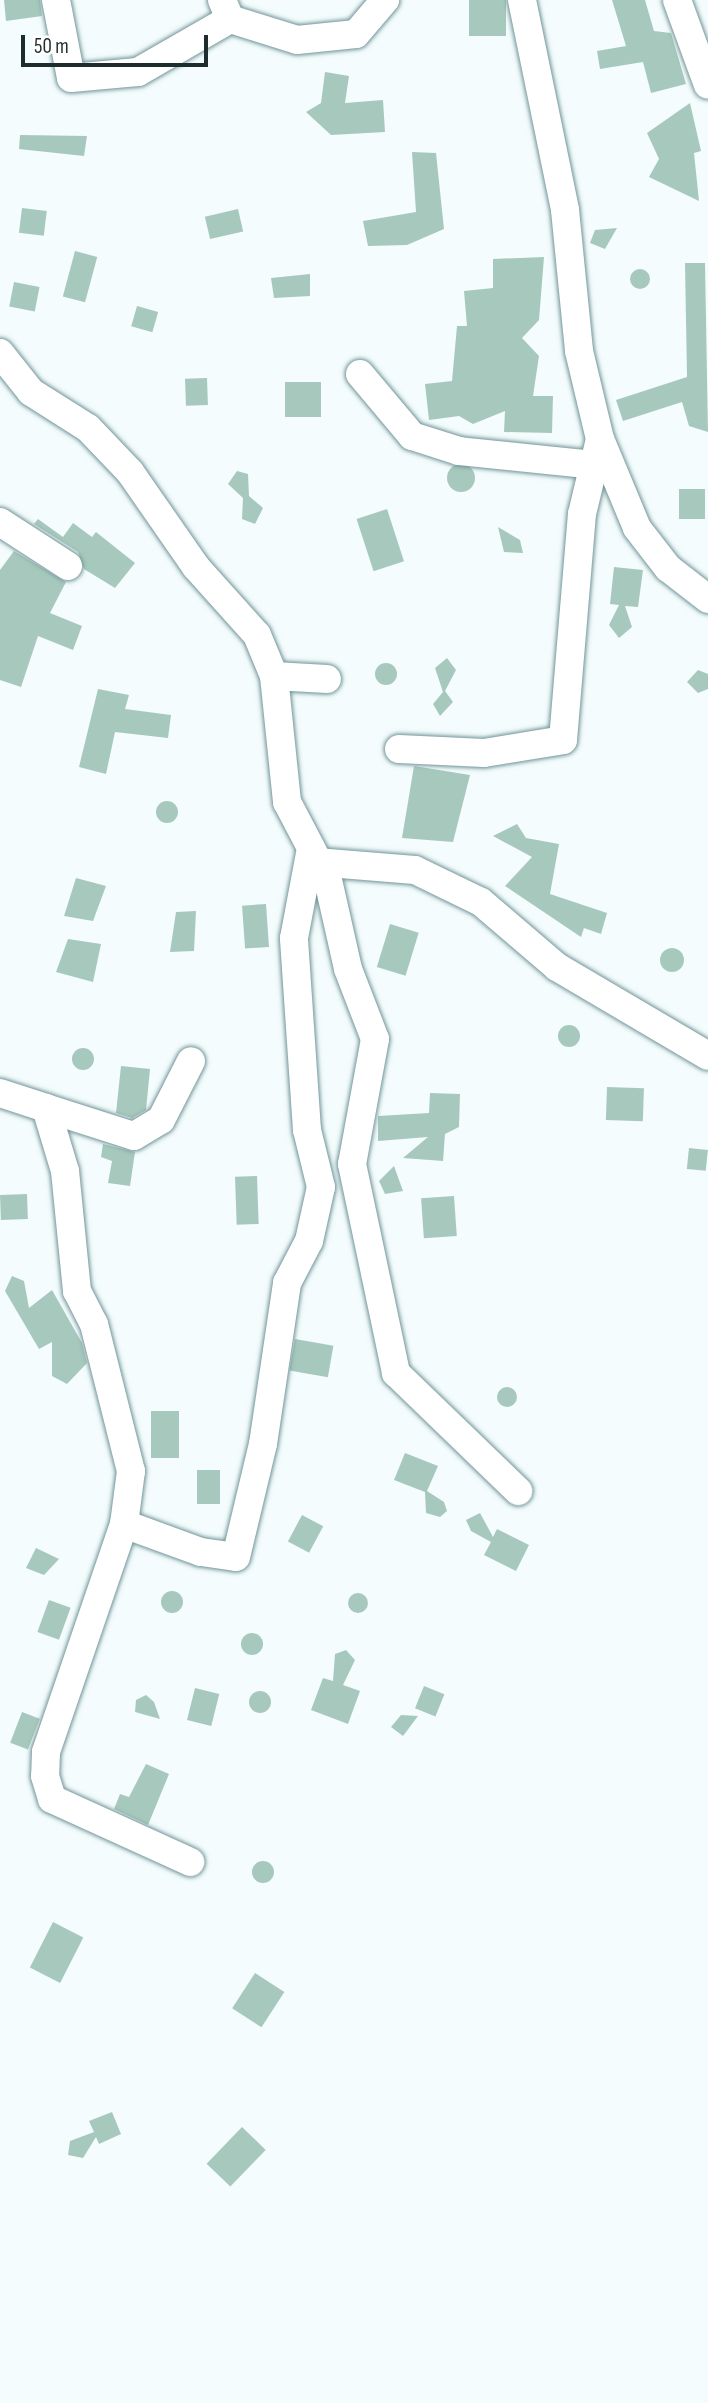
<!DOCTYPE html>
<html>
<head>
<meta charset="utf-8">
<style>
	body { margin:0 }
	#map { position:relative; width:708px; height:2403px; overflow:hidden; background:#f4fcfd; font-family:"Sofia Sans Condensed",sans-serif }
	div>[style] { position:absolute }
	.building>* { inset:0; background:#a7c9bd; transform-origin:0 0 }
	.round { border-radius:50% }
	.roads { filter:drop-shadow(0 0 2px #719599) drop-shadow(0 0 2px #719599) }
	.minor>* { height:28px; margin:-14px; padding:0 14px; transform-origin:14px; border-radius:14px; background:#fff }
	span { translate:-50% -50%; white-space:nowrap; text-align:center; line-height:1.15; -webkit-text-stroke:5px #fff; paint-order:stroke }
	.scale { position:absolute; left:21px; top:35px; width:187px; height:32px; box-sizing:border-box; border:4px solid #1d2c2d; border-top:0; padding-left:9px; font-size:21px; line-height:24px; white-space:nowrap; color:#1d2c2d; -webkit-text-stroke:5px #fff; paint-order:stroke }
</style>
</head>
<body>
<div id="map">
	<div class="building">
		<i style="clip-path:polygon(4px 0,40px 0,42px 16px,6px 21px)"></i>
		<i style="left:469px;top:0;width:37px;height:36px"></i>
		<i style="clip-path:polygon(612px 0,645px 0,654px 31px,671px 33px,686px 84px,651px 93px,643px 62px,600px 69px,597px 51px,626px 46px)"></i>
		<i style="clip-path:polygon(325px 72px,349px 76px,345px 103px,383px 100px,385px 132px,331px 135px,306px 112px,321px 103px)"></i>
		<i style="clip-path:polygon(690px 103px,701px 151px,694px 153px,699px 201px,649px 177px,659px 159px,647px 133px)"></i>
		<i style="clip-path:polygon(20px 135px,87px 136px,84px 156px,19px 149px)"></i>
		<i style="clip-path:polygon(412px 152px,436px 153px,444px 229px,407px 245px,368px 246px,363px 221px,416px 212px)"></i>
		<i style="left:22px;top:208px;width:25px;height:25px;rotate:7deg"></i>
		<i style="left:238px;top:209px;width:23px;height:34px;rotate:77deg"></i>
		<i style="clip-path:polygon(617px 228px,605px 249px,590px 243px,595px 230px)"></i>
		<i style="left:75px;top:251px;width:23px;height:47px;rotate:15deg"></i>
		<i style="clip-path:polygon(544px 257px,539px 320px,522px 338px,539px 356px,533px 396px,553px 396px,552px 433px,504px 432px,505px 411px,473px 424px,459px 416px,429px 420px,425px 384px,452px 381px,457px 326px,467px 326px,464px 291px,493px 288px,493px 259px)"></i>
		<i style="clip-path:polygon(685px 263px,705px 263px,708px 432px,689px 426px,682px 402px,623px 421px,616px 400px,687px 377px)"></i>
		<i class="round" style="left:630px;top:269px;width:20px;height:20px"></i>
		<i style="clip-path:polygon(310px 274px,310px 296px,274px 298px,271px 278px)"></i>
		<i style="left:14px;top:282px;width:26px;height:25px;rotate:11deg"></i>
		<i style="left:137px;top:306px;width:22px;height:21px;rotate:16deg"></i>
		<i style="left:207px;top:378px;width:27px;height:22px;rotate:88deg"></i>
		<i style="left:285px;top:382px;width:36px;height:35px"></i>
		<i class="round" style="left:447px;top:464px;width:28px;height:28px"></i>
		<i style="clip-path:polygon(237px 471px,248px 474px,249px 496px,263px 508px,255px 524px,242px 519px,243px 498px,228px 484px)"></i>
		<i style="left:705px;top:489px;width:30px;height:26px;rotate:90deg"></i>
		<i style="left:387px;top:509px;width:55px;height:32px;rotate:72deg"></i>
		<i style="clip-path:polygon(38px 519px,63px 537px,73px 523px,92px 537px,96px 532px,135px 563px,115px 588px,84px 569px,78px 552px,34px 524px)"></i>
		<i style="clip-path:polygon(498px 527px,520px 540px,523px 553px,504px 552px)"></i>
		<i style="clip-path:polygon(14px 551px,66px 582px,50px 613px,82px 626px,73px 650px,38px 636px,21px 687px,0 680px,0 570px)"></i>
		<i style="clip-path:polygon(614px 567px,643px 570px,638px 607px,625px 606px,632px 627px,619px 638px,609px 625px,619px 605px,610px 604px)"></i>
		<i style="clip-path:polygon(447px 658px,456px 670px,445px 691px,453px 702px,440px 716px,433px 704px,443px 692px,435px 668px)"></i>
		<i class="round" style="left:375px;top:663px;width:22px;height:22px"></i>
		<i style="clip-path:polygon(698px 670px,708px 674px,708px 689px,698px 693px,687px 682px)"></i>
		<i style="clip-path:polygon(98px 689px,129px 695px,125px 709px,171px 715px,168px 738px,115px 732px,106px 774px,79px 767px)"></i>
		<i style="clip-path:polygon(414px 766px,470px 775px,453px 842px,402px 838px)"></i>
		<i class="round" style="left:156px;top:801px;width:22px;height:22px"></i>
		<i style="clip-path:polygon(517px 824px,526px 838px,559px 844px,550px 894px,607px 913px,601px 934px,584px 928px,581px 937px,505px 886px,532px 857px,493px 836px)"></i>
		<i style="clip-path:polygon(76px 878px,106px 886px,93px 921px,64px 916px)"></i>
		<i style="left:266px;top:904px;width:43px;height:24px;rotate:86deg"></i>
		<i style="clip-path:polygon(196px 911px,194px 951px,170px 952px,176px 912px)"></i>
		<i style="left:390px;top:924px;width:30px;height:45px;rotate:17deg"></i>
		<i style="clip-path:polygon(68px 939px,101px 944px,93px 982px,56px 972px)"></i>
		<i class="round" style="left:660px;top:948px;width:24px;height:24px"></i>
		<i class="round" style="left:558px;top:1025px;width:22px;height:22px"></i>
		<i class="round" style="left:72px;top:1048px;width:22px;height:22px"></i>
		<i style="clip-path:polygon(121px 1066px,150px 1069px,146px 1110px,132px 1118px,116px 1113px)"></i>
		<i style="left:607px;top:1087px;width:37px;height:33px;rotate:2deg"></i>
		<i style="clip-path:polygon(430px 1093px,460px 1094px,459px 1127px,445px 1134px,443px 1161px,403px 1158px,428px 1137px,378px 1141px,378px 1116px,429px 1113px)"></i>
		<i style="clip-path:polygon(103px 1144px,135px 1152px,130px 1186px,108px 1183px,112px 1161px,101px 1157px)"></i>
		<i style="left:689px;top:1148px;width:19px;height:21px;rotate:6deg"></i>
		<i style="clip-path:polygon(394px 1166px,403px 1191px,385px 1194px,379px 1181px)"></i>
		<i style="left:257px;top:1176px;width:48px;height:22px;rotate:88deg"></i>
		<i style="left:27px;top:1194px;width:25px;height:27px;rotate:88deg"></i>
		<i style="left:454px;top:1196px;width:40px;height:33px;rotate:86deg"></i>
		<i style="clip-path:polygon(12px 1276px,24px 1281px,29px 1308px,52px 1290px,82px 1343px,87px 1363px,67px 1384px,52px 1376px,52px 1342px,39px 1349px,5px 1291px)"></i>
		<i style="left:295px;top:1339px;width:39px;height:32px;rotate:10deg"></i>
		<i class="round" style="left:497px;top:1387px;width:20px;height:20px"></i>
		<i style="left:151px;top:1411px;width:28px;height:47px"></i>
		<i style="clip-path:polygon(405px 1453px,438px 1466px,427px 1491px,444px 1502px,447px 1511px,440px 1517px,426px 1513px,425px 1492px,394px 1480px)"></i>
		<i style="left:197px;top:1470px;width:23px;height:34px"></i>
		<i style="clip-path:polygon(480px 1513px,493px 1537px,497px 1529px,529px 1545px,516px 1571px,484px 1555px,491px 1542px,471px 1531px,466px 1520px)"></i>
		<i style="left:302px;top:1515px;width:24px;height:30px;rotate:28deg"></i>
		<i style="clip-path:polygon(36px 1548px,59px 1559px,44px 1575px,26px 1568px)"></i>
		<i class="round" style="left:161px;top:1591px;width:22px;height:22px"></i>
		<i class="round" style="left:348px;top:1593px;width:20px;height:20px"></i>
		<i style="left:49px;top:1600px;width:23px;height:34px;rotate:20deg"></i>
		<i class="round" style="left:241px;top:1633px;width:22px;height:22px"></i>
		<i style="clip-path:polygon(346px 1650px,355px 1660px,343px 1685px,360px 1691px,348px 1724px,311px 1710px,323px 1678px,333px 1681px,335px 1654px)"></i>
		<i style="left:424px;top:1686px;width:22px;height:24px;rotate:22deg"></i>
		<i style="left:195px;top:1688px;width:25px;height:33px;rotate:14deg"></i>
		<i class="round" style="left:249px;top:1691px;width:22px;height:22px"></i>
		<i style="clip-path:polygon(146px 1695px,154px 1702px,160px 1719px,135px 1712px,136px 1700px)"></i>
		<i style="left:22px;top:1712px;width:19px;height:33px;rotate:21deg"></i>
		<i style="clip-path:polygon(401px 1715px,418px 1716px,403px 1736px,391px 1727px)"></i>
		<i style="clip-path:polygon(146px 1764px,169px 1774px,148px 1825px,114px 1809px,120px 1794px,129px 1797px)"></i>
		<i class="round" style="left:252px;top:1861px;width:22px;height:22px"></i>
		<i style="left:53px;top:1922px;width:34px;height:51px;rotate:27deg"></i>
		<i style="left:255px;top:1973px;width:35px;height:42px;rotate:33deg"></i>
		<i style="clip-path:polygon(112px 2112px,121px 2134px,99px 2144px,96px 2137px,83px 2158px,68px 2155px,70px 2141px,94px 2132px,89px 2121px)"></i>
		<i style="left:242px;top:2127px;width:33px;height:51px;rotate:44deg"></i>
	</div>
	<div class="roads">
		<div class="minor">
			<i style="left:56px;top:0;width:79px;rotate:79.1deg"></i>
			<i style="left:71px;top:78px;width:67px;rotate:-5.1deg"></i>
			<i style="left:138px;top:72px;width:106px;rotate:-29.9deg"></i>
			<i style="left:222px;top:0;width:21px;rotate:67deg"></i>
			<i style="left:230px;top:19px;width:70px;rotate:17.4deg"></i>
			<i style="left:297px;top:40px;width:59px;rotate:-5.8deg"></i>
			<i style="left:356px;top:34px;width:45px;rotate:-49.5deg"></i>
			<i style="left:522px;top:0;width:214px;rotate:78.4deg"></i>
			<i style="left:565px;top:210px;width:142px;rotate:84.3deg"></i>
			<i style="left:579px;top:351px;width:90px;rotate:76.6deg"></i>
			<i style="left:600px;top:439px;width:96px;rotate:67.4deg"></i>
			<i style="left:637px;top:528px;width:51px;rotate:52.2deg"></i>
			<i style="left:668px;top:568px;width:51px;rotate:37.8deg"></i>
			<i style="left:677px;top:0;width:90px;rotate:70deg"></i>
			<i style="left:0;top:353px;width:50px;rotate:51.5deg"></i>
			<i style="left:31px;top:392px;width:67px;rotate:32.3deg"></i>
			<i style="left:88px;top:428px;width:61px;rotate:46.3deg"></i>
			<i style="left:130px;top:472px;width:116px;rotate:55.2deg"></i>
			<i style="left:196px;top:567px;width:91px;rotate:48.1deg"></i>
			<i style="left:257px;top:635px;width:44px;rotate:67.5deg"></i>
			<i style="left:274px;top:676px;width:127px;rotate:84.1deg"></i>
			<i style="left:287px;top:802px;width:88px;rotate:62.3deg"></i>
			<i style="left:328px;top:880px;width:91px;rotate:77.3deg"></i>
			<i style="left:348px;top:969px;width:75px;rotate:68.9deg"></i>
			<i style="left:375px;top:1039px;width:127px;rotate:100.4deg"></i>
			<i style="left:352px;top:1164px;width:214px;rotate:78.1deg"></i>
			<i style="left:396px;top:1373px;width:170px;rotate:44deg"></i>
			<i style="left:360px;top:374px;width:81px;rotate:50deg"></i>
			<i style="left:412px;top:436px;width:49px;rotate:17.7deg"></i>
			<i style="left:459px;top:451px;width:136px;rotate:5.9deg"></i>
			<i style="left:0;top:522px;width:81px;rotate:32.9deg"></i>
			<i style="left:274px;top:676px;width:53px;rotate:3.2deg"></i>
			<i style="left:399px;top:749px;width:85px;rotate:2.7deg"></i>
			<i style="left:484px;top:753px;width:80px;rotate:-9.3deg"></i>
			<i style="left:563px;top:740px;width:227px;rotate:-85.2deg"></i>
			<i style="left:582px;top:514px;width:77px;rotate:-76.5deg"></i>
			<i style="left:316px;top:862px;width:99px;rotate:4.6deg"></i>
			<i style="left:415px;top:870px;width:73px;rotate:25.9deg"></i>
			<i style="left:481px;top:902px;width:100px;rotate:40.5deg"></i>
			<i style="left:557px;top:967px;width:175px;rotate:30.5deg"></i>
			<i style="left:0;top:1093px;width:48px;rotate:18.1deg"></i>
			<i style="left:46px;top:1108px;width:66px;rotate:73.2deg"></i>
			<i style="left:65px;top:1171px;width:121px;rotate:84.3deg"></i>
			<i style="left:77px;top:1291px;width:37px;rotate:63deg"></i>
			<i style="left:94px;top:1324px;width:152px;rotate:75.9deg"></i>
			<i style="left:131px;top:1471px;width:53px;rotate:97.5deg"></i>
			<i style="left:124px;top:1524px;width:241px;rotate:108.9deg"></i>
			<i style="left:46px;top:1752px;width:24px;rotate:92deg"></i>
			<i style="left:45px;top:1776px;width:24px;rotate:73deg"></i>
			<i style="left:52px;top:1799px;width:152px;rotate:24.5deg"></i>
			<i style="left:46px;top:1108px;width:92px;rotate:17.7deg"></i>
			<i style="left:134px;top:1136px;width:31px;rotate:-31deg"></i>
			<i style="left:161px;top:1120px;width:66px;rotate:-63deg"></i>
			<i style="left:124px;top:1524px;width:82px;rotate:20deg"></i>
			<i style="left:201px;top:1552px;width:35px;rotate:8deg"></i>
			<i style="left:236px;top:1557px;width:116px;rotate:-76.6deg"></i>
			<i style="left:263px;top:1444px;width:163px;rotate:-81.5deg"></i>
			<i style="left:287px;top:1283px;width:47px;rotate:-62.4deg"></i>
			<i style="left:309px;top:1241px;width:55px;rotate:-77.5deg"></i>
			<i style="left:321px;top:1187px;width:59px;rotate:-103.8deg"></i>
			<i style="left:307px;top:1130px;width:192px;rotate:-93.9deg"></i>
			<i style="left:294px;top:938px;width:86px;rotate:-79.3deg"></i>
		</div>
	</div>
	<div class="scale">50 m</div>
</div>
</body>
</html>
